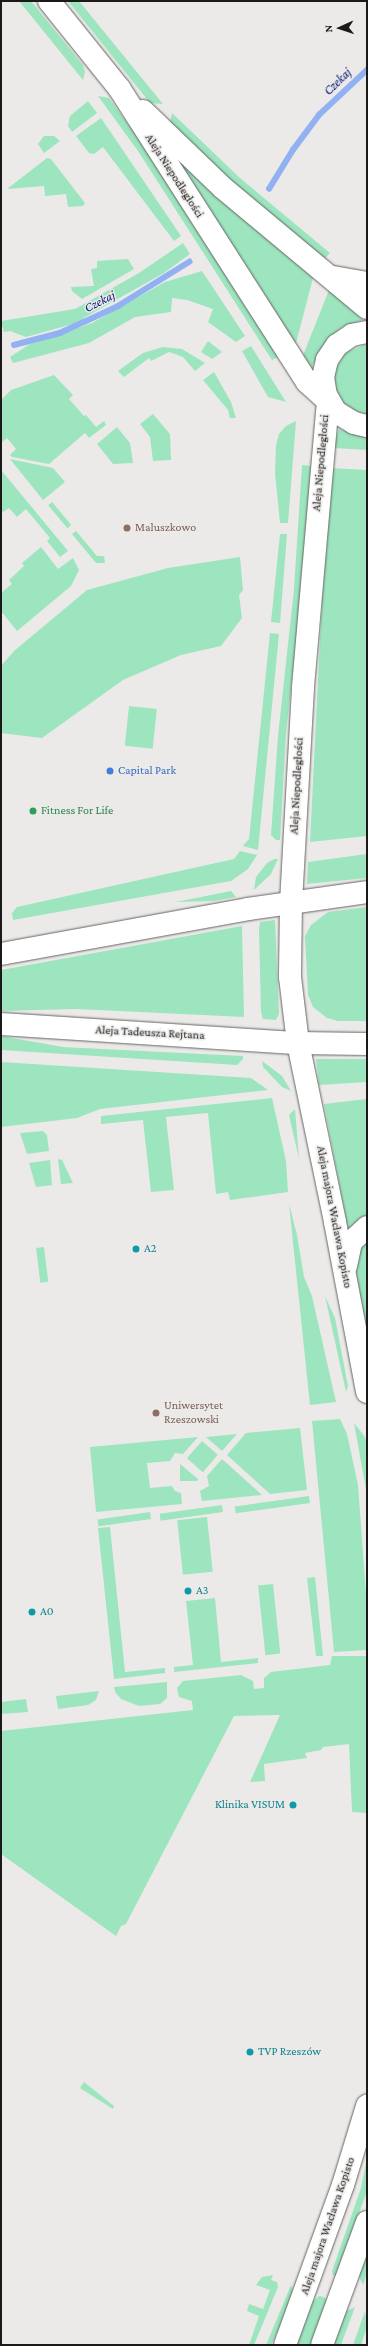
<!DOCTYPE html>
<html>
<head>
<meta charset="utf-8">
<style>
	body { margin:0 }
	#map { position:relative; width:368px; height:2346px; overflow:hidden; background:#eceae8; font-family:"Crimson Pro",serif }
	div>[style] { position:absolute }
	.green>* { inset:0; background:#9ce5bf; transform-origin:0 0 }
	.stream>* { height:5.5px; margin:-2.75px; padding:0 2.75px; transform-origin:2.75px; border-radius:2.75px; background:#91b1f2 }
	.roads { filter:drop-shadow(0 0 1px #656462) drop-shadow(0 0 1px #656462) }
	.secondary>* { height:22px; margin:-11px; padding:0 11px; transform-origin:11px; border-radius:11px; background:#fff }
	.dots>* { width:11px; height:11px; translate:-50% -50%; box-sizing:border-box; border:2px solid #eceae8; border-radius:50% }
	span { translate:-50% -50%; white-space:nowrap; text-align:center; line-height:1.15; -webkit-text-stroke:3px #eceae8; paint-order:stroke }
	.street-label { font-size:12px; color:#1b1a19 }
	.education-label { font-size:12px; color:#785e54 }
	.left { translate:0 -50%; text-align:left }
	.shop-label { font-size:12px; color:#366cbe }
	.leisure-label { font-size:12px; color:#27864d }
	.culture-label { font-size:12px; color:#0d838f }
	.right { translate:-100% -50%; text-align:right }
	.water-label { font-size:13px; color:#001a75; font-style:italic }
	.frame { position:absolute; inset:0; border:2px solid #1b1a19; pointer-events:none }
	.north { position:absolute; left:320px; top:8px; width:40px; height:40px; -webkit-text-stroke:3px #eceae8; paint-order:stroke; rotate:267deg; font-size:11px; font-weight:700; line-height:16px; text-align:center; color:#1b1a19 }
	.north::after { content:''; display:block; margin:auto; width:14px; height:18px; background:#1b1a19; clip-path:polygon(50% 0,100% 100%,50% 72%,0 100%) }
</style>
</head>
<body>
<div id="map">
	<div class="green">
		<i style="clip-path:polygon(19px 1px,31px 1px,83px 65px,85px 72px,83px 80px)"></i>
		<i style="clip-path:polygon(68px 1px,79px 1px,163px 104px,150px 103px)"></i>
		<i style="clip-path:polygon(98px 96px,109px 98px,139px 139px,278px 357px,272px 360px,138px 151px)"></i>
		<i style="clip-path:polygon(88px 101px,97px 113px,72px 132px,68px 126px,70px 116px)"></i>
		<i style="clip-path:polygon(172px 113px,240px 178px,330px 253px,324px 260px,228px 180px,170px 123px)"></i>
		<i style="clip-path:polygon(101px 118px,181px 236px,174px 241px,103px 147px,94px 154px,89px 153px,76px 136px)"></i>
		<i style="clip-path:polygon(44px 136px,54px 136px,60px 141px,44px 153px,38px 144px)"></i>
		<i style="clip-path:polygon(47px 158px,51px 159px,85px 203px,83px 206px,68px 207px,66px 194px,45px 196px,44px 186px,7px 189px)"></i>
		<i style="clip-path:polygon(182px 164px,313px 278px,295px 347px,181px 165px)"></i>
		<i style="clip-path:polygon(183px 243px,190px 254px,164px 273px,73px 324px,26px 337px,10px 331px,4px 332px,1px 321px,75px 309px,139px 273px)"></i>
		<i style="clip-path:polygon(128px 259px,134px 269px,82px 299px,72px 291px,71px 287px,94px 286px,91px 269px,97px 268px,97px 261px)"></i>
		<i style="clip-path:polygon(202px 271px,245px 336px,236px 342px,208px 322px,213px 309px,187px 300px,172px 298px,171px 312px,135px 317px,89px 343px,13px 363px,10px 357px,30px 344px,92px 323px,165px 282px)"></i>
		<i style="clip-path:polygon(329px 290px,363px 320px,344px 326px,328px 338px,311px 368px,302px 358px)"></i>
		<i style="clip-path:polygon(208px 341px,222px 352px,212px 359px,201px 352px)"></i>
		<i style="clip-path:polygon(367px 344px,367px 414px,352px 410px,344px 404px,335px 387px,334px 378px,336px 368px,346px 352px)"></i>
		<i style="clip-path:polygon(251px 346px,286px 402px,268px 397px,242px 351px)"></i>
		<i style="clip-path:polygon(163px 347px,182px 349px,205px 363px,195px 371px,183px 357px,169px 352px,151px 361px,149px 358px,124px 377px,118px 371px,143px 353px)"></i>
		<i style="clip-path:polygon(214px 372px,231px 402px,236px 418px,230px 418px,228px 410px,203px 380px)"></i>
		<i style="clip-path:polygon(54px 375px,73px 395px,69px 399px,84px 416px,86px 415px,96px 427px,104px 421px,106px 425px,89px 438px,85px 433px,49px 464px,12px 457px,10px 455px,16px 449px,7px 438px,1px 443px,1px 400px,11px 390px)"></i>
		<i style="clip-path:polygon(153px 414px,170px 434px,171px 460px,153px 461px,150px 437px,140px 424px)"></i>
		<i style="clip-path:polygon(296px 421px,288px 523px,280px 523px,275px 473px,276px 445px,279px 434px,286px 426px)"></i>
		<i style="clip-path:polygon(117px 427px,130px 443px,133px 463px,113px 464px,97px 444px)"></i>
		<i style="clip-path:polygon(339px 429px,367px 437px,367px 450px,333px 448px)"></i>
		<i style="clip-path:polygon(10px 459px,53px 468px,65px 482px,43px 500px)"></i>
		<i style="clip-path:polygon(302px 465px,312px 466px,301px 597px,286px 734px,280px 840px,276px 840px,271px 835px,278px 736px,294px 589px)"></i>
		<i style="clip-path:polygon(331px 468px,367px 470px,367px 836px,310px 842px,326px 519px)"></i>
		<i style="clip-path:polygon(1px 470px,30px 505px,68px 551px,60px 557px,47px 541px,50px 538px,26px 509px,17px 517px,9px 508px,3px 512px,1px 509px)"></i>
		<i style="left:52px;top:502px;width:30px;height:5px;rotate:50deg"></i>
		<i style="clip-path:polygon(76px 531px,97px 556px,104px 556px,105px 563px,96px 563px,72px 534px)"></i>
		<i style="clip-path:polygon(280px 534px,287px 534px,280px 623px,271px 622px)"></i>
		<i style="clip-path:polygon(41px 547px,58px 569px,73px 558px,79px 570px,71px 586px,17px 631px,1px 611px,1px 593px,12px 584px,9px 580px,24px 566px,22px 563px)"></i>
		<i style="clip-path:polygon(240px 557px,243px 590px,239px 595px,242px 618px,221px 646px,181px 655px,123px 680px,42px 738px,1px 733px,1px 666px,14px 651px,87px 590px,168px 568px)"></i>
		<i style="clip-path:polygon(270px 633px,279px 634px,258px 850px,243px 846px,249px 839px)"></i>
		<i style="left:129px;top:706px;width:28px;height:40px;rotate:6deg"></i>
		<i style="clip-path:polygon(240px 851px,257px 855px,248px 869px,231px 881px,13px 920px,12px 913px,17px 907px,234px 859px)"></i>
		<i style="clip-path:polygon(367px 854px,367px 878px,307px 884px,308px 862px)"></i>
		<i style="clip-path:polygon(274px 859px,278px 859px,271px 874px,254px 890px,256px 877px,267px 863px)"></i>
		<i style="clip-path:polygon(231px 891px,236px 897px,214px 901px,176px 902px)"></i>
		<i style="clip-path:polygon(367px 907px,367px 1021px,338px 1021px,327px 1018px,313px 1007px,308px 995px,305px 936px,311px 925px,328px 912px)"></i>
		<i style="clip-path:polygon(275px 920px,279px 1014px,276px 1020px,263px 1019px,261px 1012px,259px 930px,260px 922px)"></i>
		<i style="clip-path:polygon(242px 926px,244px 1017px,76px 1009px,1px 1011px,1px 970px)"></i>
		<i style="clip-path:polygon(1px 1036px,63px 1047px,243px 1056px,243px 1059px,237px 1065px,1px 1050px)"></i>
		<i style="clip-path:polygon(316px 1059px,367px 1059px,367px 1082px,319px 1085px)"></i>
		<i style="clip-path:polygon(262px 1061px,282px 1076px,291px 1091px,282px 1087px,263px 1067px)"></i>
		<i style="clip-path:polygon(1px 1062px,251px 1078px,268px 1090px,100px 1109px,77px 1118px,1px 1127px)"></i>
		<i style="clip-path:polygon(272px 1098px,286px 1161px,288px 1192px,230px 1200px,228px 1192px,216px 1194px,208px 1113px,166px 1117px,174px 1190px,151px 1192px,143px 1120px,101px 1124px,101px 1116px)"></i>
		<i style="clip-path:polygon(367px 1099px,367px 1216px,348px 1229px,324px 1104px)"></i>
		<i style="clip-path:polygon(295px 1109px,299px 1159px,289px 1115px)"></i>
		<i style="clip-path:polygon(43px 1131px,47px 1135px,49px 1151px,27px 1154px,20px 1133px)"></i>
		<i style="clip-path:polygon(58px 1159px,62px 1160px,73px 1183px,61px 1184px)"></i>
		<i style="clip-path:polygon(50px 1160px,52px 1185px,36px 1187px,29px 1163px)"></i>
		<i style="clip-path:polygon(289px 1204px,297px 1235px,304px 1277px,312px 1296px,336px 1402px,310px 1405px)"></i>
		<i style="clip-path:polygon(367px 1238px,367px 1334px,355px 1271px,356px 1250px)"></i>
		<i style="left:44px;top:1247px;width:35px;height:8px;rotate:83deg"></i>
		<i style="clip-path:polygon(325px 1296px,335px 1318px,348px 1386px,346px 1392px)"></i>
		<i style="clip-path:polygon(340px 1419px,347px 1434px,358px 1485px,367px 1608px,367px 1650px,334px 1652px,312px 1421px)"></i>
		<i style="clip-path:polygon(354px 1423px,365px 1437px,367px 1444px,367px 1495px)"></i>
		<i style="clip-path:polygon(300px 1428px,307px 1490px,270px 1494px,227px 1455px,246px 1433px)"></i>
		<i style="clip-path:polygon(237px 1434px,222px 1451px,206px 1437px)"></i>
		<i style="clip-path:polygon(198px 1437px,183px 1454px,175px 1453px,170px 1461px,147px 1463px,150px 1488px,172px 1486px,175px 1491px,181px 1493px,182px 1504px,96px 1512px,90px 1447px)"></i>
		<i style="left:202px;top:1441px;width:21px;height:23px;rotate:41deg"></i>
		<i style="clip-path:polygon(222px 1459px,262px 1495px,202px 1501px,200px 1491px,209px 1486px,207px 1476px)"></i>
		<i style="clip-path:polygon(180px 1464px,198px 1479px,197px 1481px,180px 1481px)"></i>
		<i style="left:309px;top:1496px;width:7px;height:75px;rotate:82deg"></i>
		<i style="left:222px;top:1505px;width:7px;height:63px;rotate:82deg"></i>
		<i style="left:150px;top:1512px;width:7px;height:53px;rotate:82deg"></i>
		<i style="left:207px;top:1517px;width:55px;height:30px;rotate:84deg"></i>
		<i style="clip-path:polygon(110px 1527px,125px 1672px,165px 1668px,165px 1673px,114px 1679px,98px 1528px)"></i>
		<i style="clip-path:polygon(315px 1577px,323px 1656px,316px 1656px,307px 1578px)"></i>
		<i style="left:273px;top:1584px;width:70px;height:15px;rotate:84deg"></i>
		<i style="clip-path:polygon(215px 1598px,221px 1662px,258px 1658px,258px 1663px,174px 1672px,174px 1667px,193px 1665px,186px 1601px)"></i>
		<i style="clip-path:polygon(332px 1656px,367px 1656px,367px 1813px,352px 1812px,349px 1744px,323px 1747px,321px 1750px,305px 1753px,307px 1758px,264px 1764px,265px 1781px,250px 1782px,280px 1715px,234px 1716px,126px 1924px,121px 1926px,116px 1936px,1px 1854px,1px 1731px,193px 1710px,192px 1701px,179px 1697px,177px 1688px,183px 1681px,241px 1675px,253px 1681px,254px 1689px,264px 1688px,264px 1678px,271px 1672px,330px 1665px)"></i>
		<i style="clip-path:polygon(167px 1682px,167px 1698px,160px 1704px,139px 1706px,121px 1699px,115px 1692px,114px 1687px)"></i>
		<i style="clip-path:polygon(99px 1691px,96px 1700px,88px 1705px,58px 1709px,56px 1696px)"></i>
		<i style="clip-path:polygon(26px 1699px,28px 1712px,1px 1714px,1px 1702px)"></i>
		<i style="clip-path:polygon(84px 2082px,114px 2106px,113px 2109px,80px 2088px)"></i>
		<i style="clip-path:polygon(367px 2158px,367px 2191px,337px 2275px,333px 2276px,332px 2271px,361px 2188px)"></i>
		<i style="clip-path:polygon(367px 2249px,367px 2273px,363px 2285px,358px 2274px)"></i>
		<i style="clip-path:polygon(273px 2275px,271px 2280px,277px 2282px,278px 2287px,254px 2345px,249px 2345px,259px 2316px,247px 2311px,249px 2304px,263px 2309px,270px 2290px,256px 2285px,262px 2277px)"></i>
		<i style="clip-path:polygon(291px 2285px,294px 2294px,289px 2309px,271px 2345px,266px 2345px)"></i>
		<i style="clip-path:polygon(319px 2296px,324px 2297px,328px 2302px,313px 2345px,297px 2345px,313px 2301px)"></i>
		<i style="clip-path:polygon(355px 2307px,341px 2345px,332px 2345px,345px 2312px)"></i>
		<i style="clip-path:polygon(365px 2311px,367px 2327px,361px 2345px,353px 2345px)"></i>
	</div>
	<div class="stream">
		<i style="left:269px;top:189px;width:46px;rotate:-58.4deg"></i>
		<i style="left:293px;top:150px;width:44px;rotate:-53.4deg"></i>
		<i style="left:319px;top:115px;width:66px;rotate:-43.2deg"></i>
		<i style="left:14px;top:345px;width:48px;rotate:-14.6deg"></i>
		<i style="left:60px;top:333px;width:26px;rotate:-25deg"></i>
		<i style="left:84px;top:322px;width:38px;rotate:-25deg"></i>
		<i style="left:118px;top:306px;width:84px;rotate:-31.8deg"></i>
	</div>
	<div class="roads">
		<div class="secondary">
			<i style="left:49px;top:1px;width:112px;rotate:51.2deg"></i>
			<i style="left:119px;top:88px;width:349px;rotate:57.4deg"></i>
			<i style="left:307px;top:382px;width:28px;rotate:42deg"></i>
			<i style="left:328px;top:401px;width:288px;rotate:95deg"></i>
			<i style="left:303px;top:688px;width:214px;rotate:93.2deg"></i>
			<i style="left:291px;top:902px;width:75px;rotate:90.8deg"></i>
			<i style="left:290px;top:977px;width:66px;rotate:83.1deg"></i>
			<i style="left:298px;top:1043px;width:183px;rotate:78.3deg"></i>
			<i style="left:335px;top:1222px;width:173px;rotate:79.3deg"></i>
			<i style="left:143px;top:111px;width:111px;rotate:43.9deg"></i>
			<i style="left:223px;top:188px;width:187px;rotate:39.8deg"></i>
			<i style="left:333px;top:277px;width:35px;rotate:10deg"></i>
			<i style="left:367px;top:332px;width:15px;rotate:169deg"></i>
			<i style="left:352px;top:335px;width:18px;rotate:146deg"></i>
			<i style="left:337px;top:345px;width:18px;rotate:124deg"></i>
			<i style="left:327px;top:360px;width:17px;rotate:103deg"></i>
			<i style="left:323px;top:377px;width:18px;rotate:81deg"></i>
			<i style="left:326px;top:395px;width:20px;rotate:60deg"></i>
			<i style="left:336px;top:412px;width:21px;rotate:31deg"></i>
			<i style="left:354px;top:423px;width:13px;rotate:13deg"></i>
			<i style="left:1px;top:954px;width:251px;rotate:-10.3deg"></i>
			<i style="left:248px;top:909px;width:120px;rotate:-8.1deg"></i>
			<i style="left:1px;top:1024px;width:298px;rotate:3.7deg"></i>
			<i style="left:298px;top:1043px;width:69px;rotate:0.8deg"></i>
			<i style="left:346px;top:1266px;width:25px;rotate:-78deg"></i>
			<i style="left:351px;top:1242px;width:22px;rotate:-43deg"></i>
			<i style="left:285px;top:2345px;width:170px;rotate:-70.1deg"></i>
			<i style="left:343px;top:2185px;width:83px;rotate:-73.1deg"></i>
			<i style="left:322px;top:2345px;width:131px;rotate:-69.9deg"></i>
		</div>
	</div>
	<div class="dots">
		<i style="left:127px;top:528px;background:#8d6e63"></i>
		<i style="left:110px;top:771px;background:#3f7fe0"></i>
		<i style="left:33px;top:811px;background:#2e9e5b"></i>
		<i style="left:136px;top:1249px;background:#0f9aa8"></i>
		<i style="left:156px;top:1413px;background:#8d6e63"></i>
		<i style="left:188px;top:1591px;background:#0f9aa8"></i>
		<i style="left:32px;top:1612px;background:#0f9aa8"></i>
		<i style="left:293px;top:1805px;background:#0f9aa8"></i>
		<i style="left:250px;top:2052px;background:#0f9aa8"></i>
	</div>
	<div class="street-label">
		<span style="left:174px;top:176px;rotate:57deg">Aleja Niepodległości</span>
		<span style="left:321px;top:463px;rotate:-85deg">Aleja Niepodległości</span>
		<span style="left:297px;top:786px;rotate:-87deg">Aleja Niepodległości</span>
		<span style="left:150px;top:1033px;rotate:3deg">Aleja Tadeusza Rejtana</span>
		<span style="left:334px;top:1217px;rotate:79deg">Aleja majora Wacława Kopisto</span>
		<span style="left:328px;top:2226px;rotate:-71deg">Aleja majora Wacława Kopisto</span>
	</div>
	<div class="education-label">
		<span class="left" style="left:135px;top:528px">Maluszkowo</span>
		<span class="left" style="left:164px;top:1413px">Uniwersytet<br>Rzeszowski</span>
	</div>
	<div class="shop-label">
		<span class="left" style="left:118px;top:771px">Capital Park</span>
	</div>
	<div class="leisure-label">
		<span class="left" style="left:41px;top:811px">Fitness For Life</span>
	</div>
	<div class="culture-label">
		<span class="left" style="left:144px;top:1249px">A2</span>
		<span class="left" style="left:196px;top:1591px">A3</span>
		<span class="left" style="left:40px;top:1612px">A0</span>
		<span class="right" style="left:285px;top:1805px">Klinika VISUM</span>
		<span class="left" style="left:258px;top:2052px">TVP Rzeszów</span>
	</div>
	<div class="water-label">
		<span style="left:338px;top:82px;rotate:-44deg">Czekaj</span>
		<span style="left:100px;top:302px;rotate:-27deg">Czekaj</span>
	</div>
	<div class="frame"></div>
	<div class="north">N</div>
</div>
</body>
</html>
